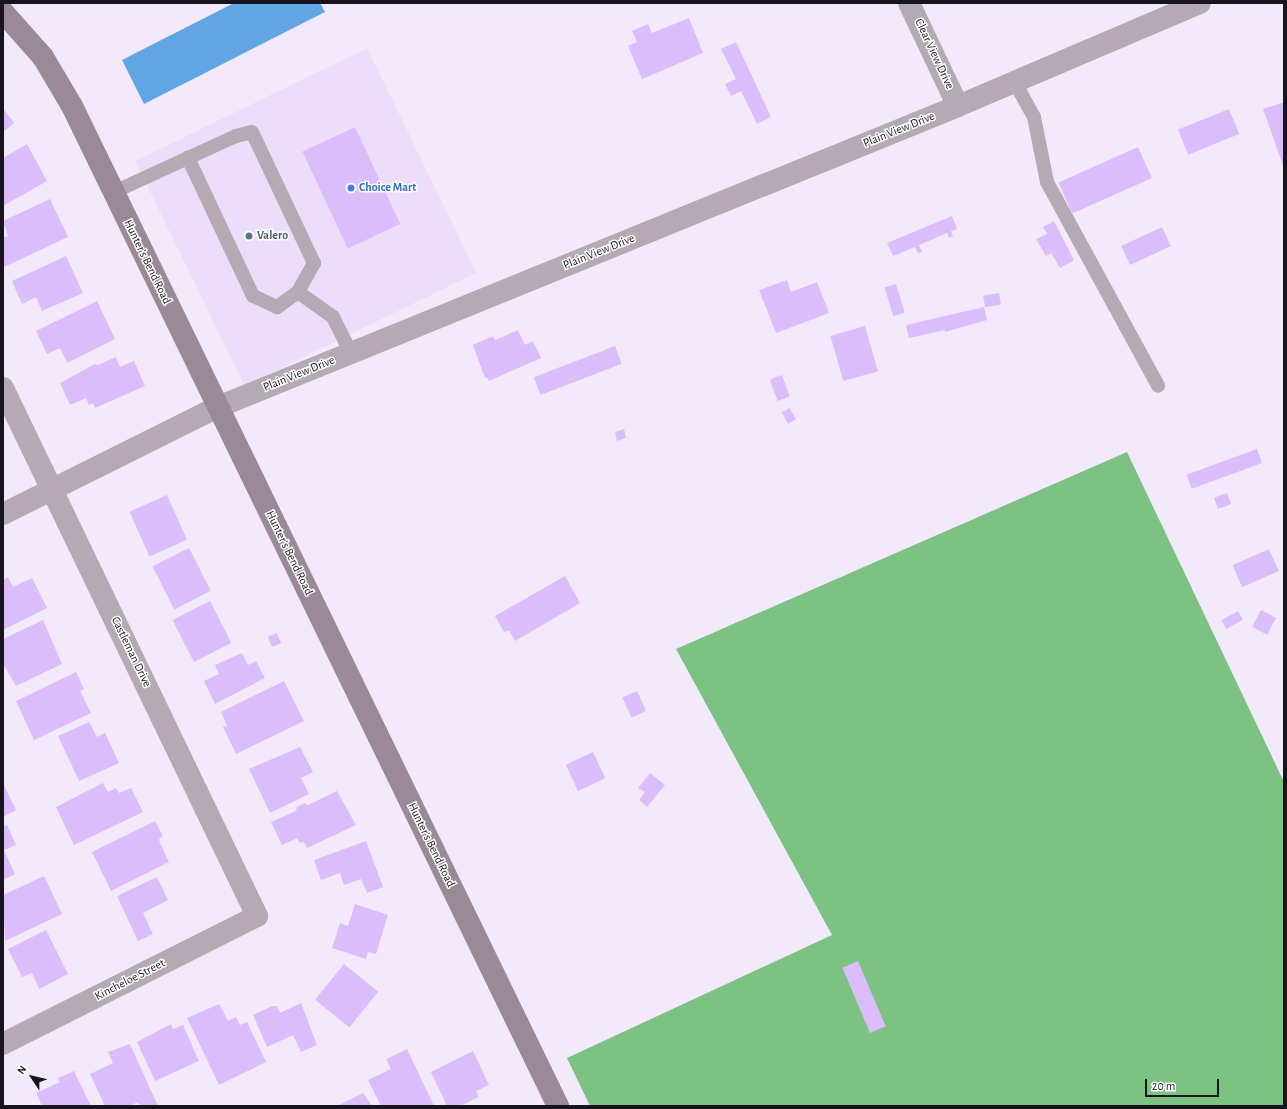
<!DOCTYPE html>
<html>
<head>
<meta charset="utf-8">
<style>
	body { margin:0 }
	#map { position:relative; width:1287px; height:1109px; overflow:hidden; background:#f2eafb; font-family:"Alegreya Sans",sans-serif }
	div>[style] { position:absolute }
	.built>* { inset:0; background:#ecdefb; transform-origin:0 0 }
	.forest>* { inset:0; background:#7bc283 }
	.water>* { inset:0; background:#61a5e2 }
	.building>* { inset:0; background:#dbbdfb; transform-origin:0 0 }
	.lane>* { height:14px; margin:-7px; padding:0 7px; transform-origin:7px; border-radius:7px; background:#b5aab4 }
	.street>* { height:22px; margin:-11px; padding:0 11px; transform-origin:11px; border-radius:11px; background:#b5aab4 }
	.secondary>* { height:22px; margin:-11px; padding:0 11px; transform-origin:11px; border-radius:11px; background:#9a8a98 }
	.dots>* { width:11px; height:11px; translate:-50% -50%; box-sizing:border-box; border:2px solid #fff; border-radius:50% }
	span { translate:-50% -50%; white-space:nowrap; text-align:center; line-height:1.15; -webkit-text-stroke:3px #fff; paint-order:stroke }
	.street-label { font-size:12px; color:#18141e }
	.shop-label { font-size:12px; color:#366cbe; font-weight:700 }
	.left { translate:0 -50%; text-align:left }
	.service-label { font-size:12px; color:#4e5e75; font-weight:700 }
	.frame { position:absolute; inset:0; border:4px solid #18141e; pointer-events:none }
	.north { position:absolute; left:12px; top:1057px; width:40px; height:40px; -webkit-text-stroke:3px #fff; paint-order:stroke; rotate:305deg; font-size:11px; font-weight:700; line-height:16px; text-align:center; color:#18141e }
	.north::after { content:''; display:block; margin:auto; width:14px; height:18px; background:#18141e; clip-path:polygon(50% 0,100% 100%,50% 72%,0 100%) }
	.scale { position:absolute; left:1145px; top:1079px; width:74px; height:18px; box-sizing:border-box; border:2px solid #18141e; border-top:0; padding-left:5px; font-size:12px; line-height:14px; white-space:nowrap; color:#18141e; -webkit-text-stroke:3px #fff; paint-order:stroke }
</style>
</head>
<body>
<div id="map">
	<div class="built">
		<i style="left:367px;top:48px;width:250px;height:258px;rotate:64deg"></i>
	</div>
	<div class="forest">
		<i style="clip-path:polygon(1127px 452px,1284px 782px,1284px 1106px,590px 1106px,567px 1058px,832px 935px,676px 649px)"></i>
	</div>
	<div class="water">
		<i style="clip-path:polygon(234px 3px,320px 3px,325px 12px,144px 104px,122px 60px)"></i>
	</div>
	<div class="building">
		<i style="clip-path:polygon(689px 18px,703px 53px,642px 79px,628px 46px,637px 42px,632px 31px,648px 24px,652px 33px)"></i>
		<i style="clip-path:polygon(736px 42px,771px 117px,757px 124px,741px 91px,731px 96px,725px 84px,736px 79px,721px 49px)"></i>
		<i style="clip-path:polygon(1284px 102px,1284px 168px,1263px 109px)"></i>
		<i style="clip-path:polygon(3px 108px,14px 123px,3px 132px)"></i>
		<i style="left:1229px;top:109px;width:27px;height:55px;rotate:68deg"></i>
		<i style="left:355px;top:127px;width:107px;height:58px;rotate:65deg"></i>
		<i style="clip-path:polygon(27px 144px,47px 181px,3px 206px,3px 158px)"></i>
		<i style="left:1138px;top:147px;width:34px;height:87px;rotate:66deg"></i>
		<i style="clip-path:polygon(50px 199px,68px 237px,4px 267px,3px 238px,8px 236px,3px 221px)"></i>
		<i style="clip-path:polygon(952px 216px,957px 229px,951px 231px,953px 236px,949px 238px,947px 233px,919px 245px,922px 252px,918px 253px,915px 247px,893px 256px,887px 243px)"></i>
		<i style="clip-path:polygon(1054px 221px,1074px 260px,1060px 268px,1051px 253px,1046px 256px,1036px 239px,1047px 234px,1043px 227px)"></i>
		<i style="left:1162px;top:227px;width:21px;height:45px;rotate:65deg"></i>
		<i style="clip-path:polygon(66px 256px,83px 293px,42px 311px,36px 297px,22px 304px,12px 281px)"></i>
		<i style="clip-path:polygon(787px 280px,791px 292px,817px 282px,829px 313px,776px 333px,759px 290px)"></i>
		<i style="left:896px;top:284px;width:30px;height:12px;rotate:73deg"></i>
		<i style="left:999px;top:293px;width:12px;height:16px;rotate:81deg"></i>
		<i style="clip-path:polygon(97px 301px,115px 339px,67px 363px,60px 348px,47px 354px,36px 331px)"></i>
		<i style="clip-path:polygon(984px 307px,987px 320px,945px 332px,945px 330px,909px 338px,906px 325px)"></i>
		<i style="left:865px;top:326px;width:47px;height:36px;rotate:74deg"></i>
		<i style="clip-path:polygon(518px 330px,525px 345px,533px 341px,541px 358px,489px 381px,487px 377px,485px 378px,473px 345px,493px 336px,495px 340px)"></i>
		<i style="left:615px;top:346px;width:19px;height:87px;rotate:69deg"></i>
		<i style="clip-path:polygon(116px 357px,120px 367px,134px 361px,145px 386px,95px 408px,93px 403px,89px 405px,86px 398px,70px 405px,60px 383px,95px 364px,98px 365px)"></i>
		<i style="left:782px;top:375px;width:23px;height:13px;rotate:70deg"></i>
		<i style="left:790px;top:408px;width:13px;height:9px;rotate:63deg"></i>
		<i style="clip-path:polygon(624px 429px,626px 438px,617px 441px,615px 432px)"></i>
		<i style="left:1257px;top:449px;width:15px;height:75px;rotate:70deg"></i>
		<i style="left:1227px;top:493px;width:12px;height:14px;rotate:70deg"></i>
		<i style="left:167px;top:495px;width:49px;height:41px;rotate:66deg"></i>
		<i style="left:189px;top:548px;width:48px;height:41px;rotate:63deg"></i>
		<i style="left:1269px;top:549px;width:24px;height:40px;rotate:66deg"></i>
		<i style="clip-path:polygon(565px 576px,580px 603px,515px 641px,509px 630px,504px 632px,495px 616px)"></i>
		<i style="clip-path:polygon(8px 577px,13px 587px,32px 578px,47px 608px,3px 630px,3px 580px)"></i>
		<i style="left:210px;top:601px;width:47px;height:42px;rotate:63deg"></i>
		<i style="left:1261px;top:610px;width:17px;height:19px;rotate:28deg"></i>
		<i style="left:1238px;top:611px;width:10px;height:19px;rotate:61deg"></i>
		<i style="clip-path:polygon(43px 620px,62px 664px,16px 686px,3px 664px,3px 639px)"></i>
		<i style="left:277px;top:633px;width:11px;height:10px;rotate:68deg"></i>
		<i style="clip-path:polygon(242px 653px,248px 665px,256px 661px,265px 678px,215px 704px,204px 681px,219px 674px,215px 665px)"></i>
		<i style="clip-path:polygon(76px 672px,84px 689px,80px 691px,91px 713px,34px 740px,16px 701px)"></i>
		<i style="clip-path:polygon(284px 681px,304px 721px,236px 754px,223px 727px,227px 726px,221px 712px)"></i>
		<i style="left:637px;top:691px;width:22px;height:16px;rotate:66deg"></i>
		<i style="clip-path:polygon(89px 722px,97px 737px,105px 733px,119px 763px,79px 781px,58px 736px)"></i>
		<i style="clip-path:polygon(300px 747px,313px 772px,301px 778px,309px 794px,270px 813px,249px 769px)"></i>
		<i style="left:593px;top:752px;width:29px;height:30px;rotate:65deg"></i>
		<i style="clip-path:polygon(650px 773px,665px 785px,647px 807px,639px 800px,645px 792px,638px 788px)"></i>
		<i style="clip-path:polygon(3px 783px,16px 810px,3px 817px)"></i>
		<i style="clip-path:polygon(103px 783px,108px 792px,116px 788px,119px 793px,131px 788px,143px 812px,74px 845px,56px 807px)"></i>
		<i style="clip-path:polygon(337px 791px,356px 825px,307px 848px,304px 842px,300px 843px,297px 838px,282px 845px,271px 822px,296px 811px,297px 807px,305px 803px,308px 805px)"></i>
		<i style="clip-path:polygon(155px 821px,163px 836px,159px 839px,160px 843px,169px 862px,111px 891px,92px 852px)"></i>
		<i style="clip-path:polygon(7px 825px,16px 845px,4px 850px,15px 874px,3px 880px,3px 827px)"></i>
		<i style="clip-path:polygon(366px 841px,383px 887px,367px 893px,361px 879px,344px 885px,340px 873px,321px 880px,314px 860px)"></i>
		<i style="clip-path:polygon(44px 876px,62px 914px,5px 941px,3px 895px)"></i>
		<i style="clip-path:polygon(157px 877px,168px 900px,143px 913px,153px 934px,138px 941px,117px 896px)"></i>
		<i style="clip-path:polygon(355px 904px,388px 915px,376px 954px,368px 952px,366px 959px,332px 948px,340px 923px,348px 926px)"></i>
		<i style="clip-path:polygon(46px 930px,68px 974px,39px 989px,32px 973px,22px 977px,8px 949px)"></i>
		<i style="left:858px;top:961px;width:71px;height:17px;rotate:67deg"></i>
		<i style="left:344px;top:964px;width:44px;height:46px;rotate:39deg"></i>
		<i style="clip-path:polygon(301px 1003px,317px 1045px,301px 1052px,293px 1035px,267px 1047px,253px 1015px,272px 1006px,277px 1006px,280px 1013px)"></i>
		<i style="clip-path:polygon(219px 1004px,228px 1021px,236px 1017px,240px 1025px,247px 1022px,266px 1062px,219px 1085px,187px 1018px)"></i>
		<i style="clip-path:polygon(171px 1024px,173px 1029px,183px 1025px,199px 1061px,155px 1081px,137px 1042px)"></i>
		<i style="clip-path:polygon(130px 1044px,158px 1106px,140px 1106px,138px 1102px,130px 1106px,105px 1106px,90px 1074px,113px 1063px,108px 1052px)"></i>
		<i style="clip-path:polygon(407px 1049px,434px 1106px,381px 1106px,368px 1080px,391px 1069px,386px 1059px)"></i>
		<i style="clip-path:polygon(473px 1051px,489px 1085px,476px 1091px,479px 1097px,460px 1106px,447px 1106px,431px 1072px)"></i>
		<i style="clip-path:polygon(74px 1071px,91px 1106px,42px 1106px,36px 1093px,60px 1082px,58px 1078px)"></i>
		<i style="clip-path:polygon(363px 1093px,372px 1106px,337px 1106px)"></i>
	</div>
	<div class="lane">
		<i style="left:1014px;top:81px;width:41px;rotate:60.9deg"></i>
		<i style="left:1034px;top:117px;width:66px;rotate:78.7deg"></i>
		<i style="left:1047px;top:182px;width:232px;rotate:61.4deg"></i>
		<i style="left:114px;top:192px;width:134px;rotate:-24.7deg"></i>
		<i style="left:236px;top:136px;width:16px;rotate:-14deg"></i>
		<i style="left:252px;top:132px;width:145px;rotate:64.7deg"></i>
		<i style="left:314px;top:263px;width:33px;rotate:119deg"></i>
		<i style="left:298px;top:292px;width:26px;rotate:144deg"></i>
		<i style="left:277px;top:307px;width:26px;rotate:-155deg"></i>
		<i style="left:253px;top:296px;width:153px;rotate:-115.2deg"></i>
		<i style="left:298px;top:292px;width:43px;rotate:35.5deg"></i>
		<i style="left:333px;top:317px;width:40px;rotate:63.4deg"></i>
	</div>
	<div class="street">
		<i style="left:909px;top:3px;width:114px;rotate:64.6deg"></i>
		<i style="left:3px;top:388px;width:586px;rotate:64.31deg"></i>
		<i style="left:257px;top:916px;width:284px;rotate:153.3deg"></i>
		<i style="left:3px;top:514px;width:240px;rotate:-26.5deg"></i>
		<i style="left:218px;top:407px;width:799px;rotate:-22.13deg"></i>
		<i style="left:958px;top:106px;width:263px;rotate:-23.1deg"></i>
	</div>
	<div class="secondary">
		<i style="left:3px;top:12px;width:60px;rotate:48.4deg"></i>
		<i style="left:43px;top:57px;width:57px;rotate:59.4deg"></i>
		<i style="left:72px;top:106px;width:1112px;rotate:64.08deg"></i>
	</div>
	<div class="dots">
		<i style="left:351px;top:188px;background:#3f7fe0"></i>
		<i style="left:249px;top:236px;background:#5c6f8a"></i>
	</div>
	<div class="street-label">
		<span style="left:934px;top:54px;rotate:65deg">Clear View Drive</span>
		<span style="left:899px;top:130px;rotate:-22deg">Plain View Drive</span>
		<span style="left:599px;top:252px;rotate:-22deg">Plain View Drive</span>
		<span style="left:147px;top:262px;rotate:64deg">Hunter's Bend Road</span>
		<span style="left:299px;top:374px;rotate:-22deg">Plain View Drive</span>
		<span style="left:289px;top:553px;rotate:64deg">Hunter's Bend Road</span>
		<span style="left:131px;top:652px;rotate:64deg">Castleman Drive</span>
		<span style="left:431px;top:845px;rotate:64deg">Hunter's Bend Road</span>
		<span style="left:130px;top:980px;rotate:-27deg">Kincheloe Street</span>
	</div>
	<div class="shop-label">
		<span class="left" style="left:359px;top:188px">Choice Mart</span>
	</div>
	<div class="service-label">
		<span class="left" style="left:257px;top:236px">Valero</span>
	</div>
	<div class="frame"></div>
	<div class="north">N</div>
	<div class="scale">20 m</div>
</div>
</body>
</html>
